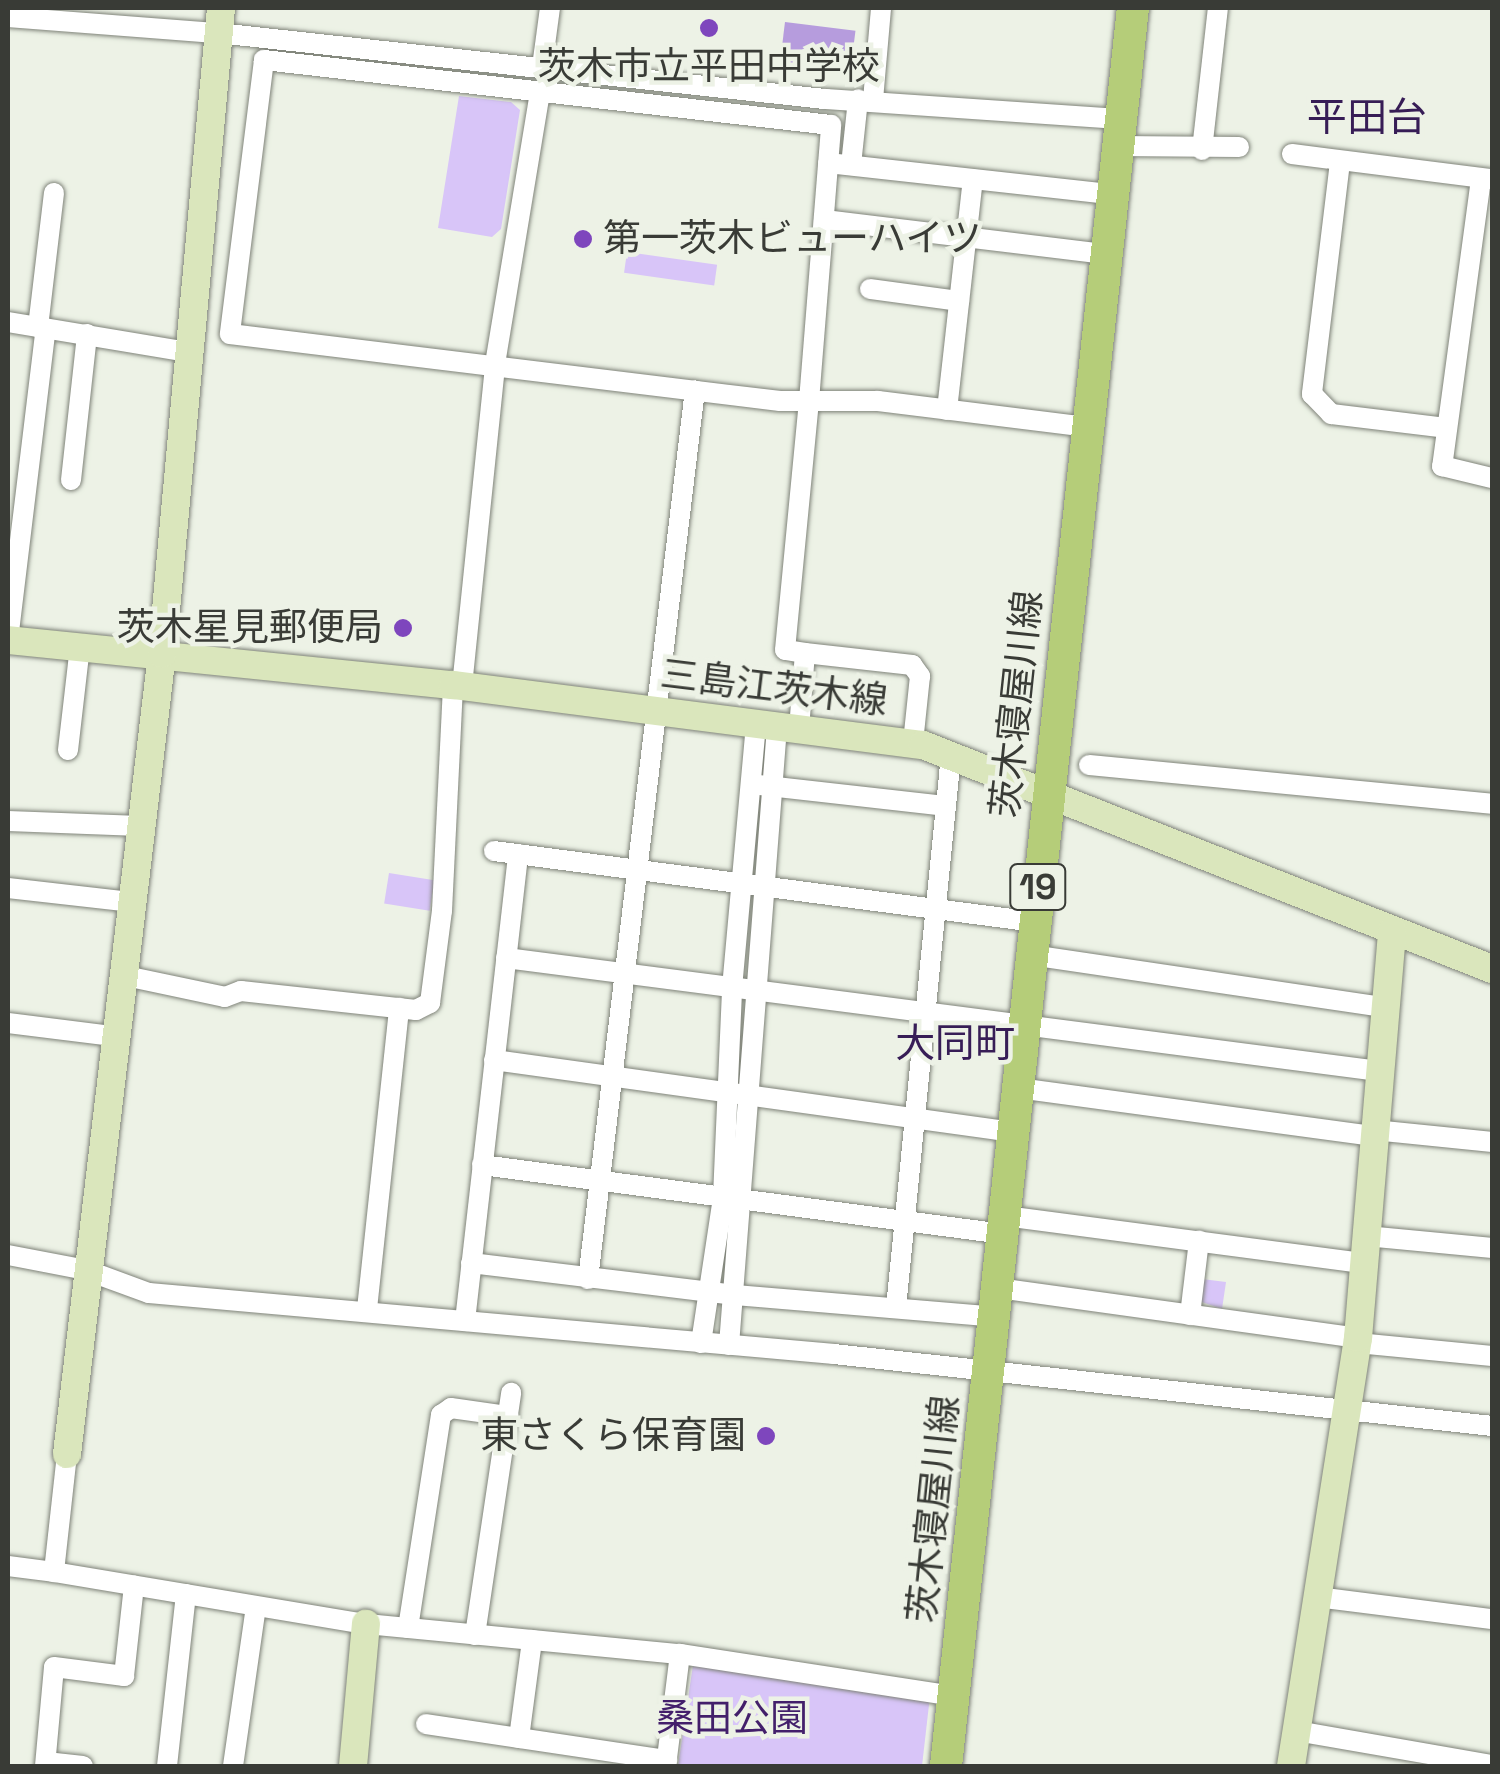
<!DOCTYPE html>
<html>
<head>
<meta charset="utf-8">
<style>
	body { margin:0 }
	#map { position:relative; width:1500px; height:1774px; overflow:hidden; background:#edf2e6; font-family:"Space Grotesk","Noto Sans JP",sans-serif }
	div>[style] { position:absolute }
	.green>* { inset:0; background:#d8c5f8; transform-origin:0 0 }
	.water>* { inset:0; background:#b69cdd; transform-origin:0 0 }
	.roads { filter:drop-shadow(0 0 2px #7f8379) drop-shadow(0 0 2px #7f8379) }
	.street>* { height:20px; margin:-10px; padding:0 10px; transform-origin:10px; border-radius:10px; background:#fff }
	.secondary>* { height:28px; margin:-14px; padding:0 14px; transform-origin:14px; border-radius:14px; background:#dae6bc }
	.primary>* { height:32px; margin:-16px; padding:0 16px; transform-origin:16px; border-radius:16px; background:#b5cd79 }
	.dots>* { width:28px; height:28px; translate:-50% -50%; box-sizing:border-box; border:5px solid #edf2e6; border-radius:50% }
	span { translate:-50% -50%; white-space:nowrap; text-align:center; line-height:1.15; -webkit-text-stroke:9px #edf2e6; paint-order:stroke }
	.shield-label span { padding:2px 8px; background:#edf2e6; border:2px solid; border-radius:8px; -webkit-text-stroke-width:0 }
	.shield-label { font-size:35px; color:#393b36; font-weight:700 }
	.poi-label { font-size:38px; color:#393b36 }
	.left { translate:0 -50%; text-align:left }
	.right { translate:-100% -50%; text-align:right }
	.street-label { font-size:38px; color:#393b36 }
	.park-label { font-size:38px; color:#431f6b }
	.neighbourhood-label { font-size:40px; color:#371d56 }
	.frame { position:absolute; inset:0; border:10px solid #393b36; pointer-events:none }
</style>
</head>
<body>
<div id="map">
	<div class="green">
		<i style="clip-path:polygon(459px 96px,511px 102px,520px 110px,501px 229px,492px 237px,438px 228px)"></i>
		<i style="left:627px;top:252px;width:91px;height:21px;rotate:8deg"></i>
		<i style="left:389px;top:873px;width:46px;height:31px;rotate:9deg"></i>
		<i style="clip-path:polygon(1202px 1279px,1226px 1282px,1222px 1309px,1199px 1301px)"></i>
		<i style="clip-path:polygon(693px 1665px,930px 1696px,922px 1766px,678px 1766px)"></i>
	</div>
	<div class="water">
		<i style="left:785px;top:22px;width:71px;height:42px;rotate:7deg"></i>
	</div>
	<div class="roads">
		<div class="street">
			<i style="left:8px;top:17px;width:211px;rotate:4.4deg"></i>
			<i style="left:218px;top:33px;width:611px;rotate:6.21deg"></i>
			<i style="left:825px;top:99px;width:296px;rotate:3.9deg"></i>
			<i style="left:542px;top:67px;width:60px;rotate:-82.3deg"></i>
			<i style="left:873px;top:100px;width:92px;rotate:-85deg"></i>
			<i style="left:1116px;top:146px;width:123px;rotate:0.5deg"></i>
			<i style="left:1202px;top:150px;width:143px;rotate:-83.6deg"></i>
			<i style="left:1292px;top:154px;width:201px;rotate:7.2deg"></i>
			<i style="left:1340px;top:162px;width:234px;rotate:96.9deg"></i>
			<i style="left:1312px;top:394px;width:28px;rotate:46deg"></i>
			<i style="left:1331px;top:414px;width:116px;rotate:6.9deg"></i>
			<i style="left:828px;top:163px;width:285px;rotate:6.3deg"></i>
			<i style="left:851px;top:165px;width:66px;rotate:-83.9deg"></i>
			<i style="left:1481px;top:179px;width:290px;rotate:97.7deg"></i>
			<i style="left:1442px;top:466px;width:51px;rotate:13.5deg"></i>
			<i style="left:824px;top:220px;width:282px;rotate:6.9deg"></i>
			<i style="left:870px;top:289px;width:90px;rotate:7.7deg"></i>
			<i style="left:8px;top:322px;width:182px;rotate:9.5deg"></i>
			<i style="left:38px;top:327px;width:135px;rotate:-83.2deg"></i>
			<i style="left:947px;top:410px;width:232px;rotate:-83.6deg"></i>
			<i style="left:71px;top:480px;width:147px;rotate:-83.7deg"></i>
			<i style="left:8px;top:640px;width:314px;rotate:-83.1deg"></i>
			<i style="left:805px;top:653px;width:20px;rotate:-171deg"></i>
			<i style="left:785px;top:650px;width:250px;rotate:-84.5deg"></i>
			<i style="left:809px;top:401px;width:277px;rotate:-85.4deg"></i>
			<i style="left:831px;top:125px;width:571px;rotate:-173.46deg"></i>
			<i style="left:264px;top:60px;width:276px;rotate:97.1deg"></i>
			<i style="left:230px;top:334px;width:554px;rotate:6.95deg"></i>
			<i style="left:780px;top:401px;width:98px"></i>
			<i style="left:878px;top:401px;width:210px;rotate:7.1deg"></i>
			<i style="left:462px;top:686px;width:324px;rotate:-84.1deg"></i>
			<i style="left:495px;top:364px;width:277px;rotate:-80.6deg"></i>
			<i style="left:799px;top:729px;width:76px;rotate:-85.5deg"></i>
			<i style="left:805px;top:653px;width:108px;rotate:6.4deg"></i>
			<i style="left:912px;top:665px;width:14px;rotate:54deg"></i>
			<i style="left:920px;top:676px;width:67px;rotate:96deg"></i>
			<i style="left:68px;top:750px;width:104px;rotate:-83.4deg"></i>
			<i style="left:1089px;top:765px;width:405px;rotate:5.5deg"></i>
			<i style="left:759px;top:785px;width:188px;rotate:6.4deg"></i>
			<i style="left:8px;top:821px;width:132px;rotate:2.2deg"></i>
			<i style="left:494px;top:851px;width:546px;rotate:7.48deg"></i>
			<i style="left:8px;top:888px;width:123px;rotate:6.5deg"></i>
			<i style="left:1031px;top:955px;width:358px;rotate:8.4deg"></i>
			<i style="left:506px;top:958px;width:880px;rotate:7.38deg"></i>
			<i style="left:121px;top:975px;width:106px;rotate:11.9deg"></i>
			<i style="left:225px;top:997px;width:17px;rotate:-21deg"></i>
			<i style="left:241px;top:991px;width:176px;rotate:6.2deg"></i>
			<i style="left:416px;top:1010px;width:16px;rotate:-27deg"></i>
			<i style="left:430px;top:1003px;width:93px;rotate:-82.6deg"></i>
			<i style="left:442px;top:911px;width:226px;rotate:-87.2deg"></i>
			<i style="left:8px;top:1023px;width:106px;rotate:7.1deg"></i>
			<i style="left:494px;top:1060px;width:524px;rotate:7.9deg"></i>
			<i style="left:1018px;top:1088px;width:359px;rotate:7.7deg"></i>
			<i style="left:1374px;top:1130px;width:119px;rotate:5.8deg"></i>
			<i style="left:482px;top:1165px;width:526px;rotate:7.54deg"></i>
			<i style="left:1005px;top:1216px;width:362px;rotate:7.5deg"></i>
			<i style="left:1366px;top:1236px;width:127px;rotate:5.4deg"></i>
			<i style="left:8px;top:1255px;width:79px;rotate:10.9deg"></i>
			<i style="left:86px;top:1270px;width:67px;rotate:20.1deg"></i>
			<i style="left:149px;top:1293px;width:688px;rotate:5.09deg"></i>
			<i style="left:834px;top:1354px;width:662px;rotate:6.24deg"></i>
			<i style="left:471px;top:1263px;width:266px;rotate:6.9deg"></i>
			<i style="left:735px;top:1295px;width:261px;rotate:4.8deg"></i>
			<i style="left:588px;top:1279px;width:895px;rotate:-83.14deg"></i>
			<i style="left:998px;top:1288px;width:363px;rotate:7.9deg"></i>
			<i style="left:896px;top:1308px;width:556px;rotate:-84.32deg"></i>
			<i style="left:367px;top:1309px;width:303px;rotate:-83.9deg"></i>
			<i style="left:1190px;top:1315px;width:75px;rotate:-83.1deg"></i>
			<i style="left:465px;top:1321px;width:470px;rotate:-83.5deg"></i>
			<i style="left:701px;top:1343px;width:148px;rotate:-81.4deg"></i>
			<i style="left:723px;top:1197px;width:209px;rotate:-87.5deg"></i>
			<i style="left:732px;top:988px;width:265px;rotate:-84.8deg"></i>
			<i style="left:1357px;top:1343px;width:136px;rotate:5.5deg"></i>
			<i style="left:729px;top:1345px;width:620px;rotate:-85.56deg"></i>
			<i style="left:67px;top:1454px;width:119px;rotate:96.3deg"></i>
			<i style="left:54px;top:1572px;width:316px;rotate:9.5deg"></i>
			<i style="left:366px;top:1624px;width:315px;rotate:5.5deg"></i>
			<i style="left:680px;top:1654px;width:276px;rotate:8.7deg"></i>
			<i style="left:8px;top:1566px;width:46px;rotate:7.4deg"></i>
			<i style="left:1317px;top:1597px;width:176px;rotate:7.2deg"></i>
			<i style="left:408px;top:1628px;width:216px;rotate:-81.2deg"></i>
			<i style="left:441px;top:1415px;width:12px;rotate:-35deg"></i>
			<i style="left:451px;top:1408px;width:58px;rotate:8deg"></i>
			<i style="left:475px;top:1635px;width:245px;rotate:-81.5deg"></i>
			<i style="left:426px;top:1724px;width:244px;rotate:8.5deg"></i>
			<i style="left:1297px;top:1731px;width:198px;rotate:9.9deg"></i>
			<i style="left:519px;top:1738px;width:99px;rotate:-82.4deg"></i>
			<i style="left:46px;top:1762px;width:37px;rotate:6deg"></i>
			<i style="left:45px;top:1766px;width:99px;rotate:-84.8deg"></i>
			<i style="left:54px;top:1667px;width:71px;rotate:7.3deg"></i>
			<i style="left:124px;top:1676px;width:91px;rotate:-83.7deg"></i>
			<i style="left:167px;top:1766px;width:173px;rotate:-83.7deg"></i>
			<i style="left:233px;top:1766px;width:161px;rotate:-81.8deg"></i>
			<i style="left:666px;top:1766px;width:113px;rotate:-82.9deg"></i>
		</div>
		<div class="secondary">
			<i style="left:8px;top:640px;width:447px;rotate:5.8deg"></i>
			<i style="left:453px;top:685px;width:474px;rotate:7.3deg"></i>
			<i style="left:923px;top:745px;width:612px;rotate:21.49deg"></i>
			<i style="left:67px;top:1454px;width:806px;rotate:-83.23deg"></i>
			<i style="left:162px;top:654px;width:649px;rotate:-84.78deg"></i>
			<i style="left:353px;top:1766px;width:143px;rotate:-84.8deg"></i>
			<i style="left:1291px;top:1766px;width:433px;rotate:-81.1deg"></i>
			<i style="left:1358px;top:1338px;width:409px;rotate:-85.2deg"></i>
		</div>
		<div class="primary">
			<i style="left:946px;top:1766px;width:1768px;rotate:-83.93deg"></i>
		</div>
	</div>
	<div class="dots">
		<i style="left:709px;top:28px;background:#7e46bd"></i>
		<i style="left:583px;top:239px;background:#7e46bd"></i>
		<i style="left:403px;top:628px;background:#7e46bd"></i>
		<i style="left:766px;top:1436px;background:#7e46bd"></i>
	</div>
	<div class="shield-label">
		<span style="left:1038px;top:887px">19</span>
	</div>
	<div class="poi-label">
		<span style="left:709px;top:67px">茨木市立平田中学校</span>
		<span class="left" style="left:603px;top:239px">第一茨木ビューハイツ</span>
		<span class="right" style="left:383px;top:628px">茨木星見郵便局</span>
		<span class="right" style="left:746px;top:1436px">東さくら保育園</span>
	</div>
	<div class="street-label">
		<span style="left:774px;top:688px;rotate:7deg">三島江茨木線</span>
		<span style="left:1017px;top:704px;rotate:-84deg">茨木寝屋川線</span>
		<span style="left:934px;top:1509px;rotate:-84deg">茨木寝屋川線</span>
	</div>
	<div class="park-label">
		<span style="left:732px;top:1719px">桑田公園</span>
	</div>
	<div class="neighbourhood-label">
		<span style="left:1367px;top:118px">平田台</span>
		<span style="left:955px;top:1044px">大同町</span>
	</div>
	<div class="frame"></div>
</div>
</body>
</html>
